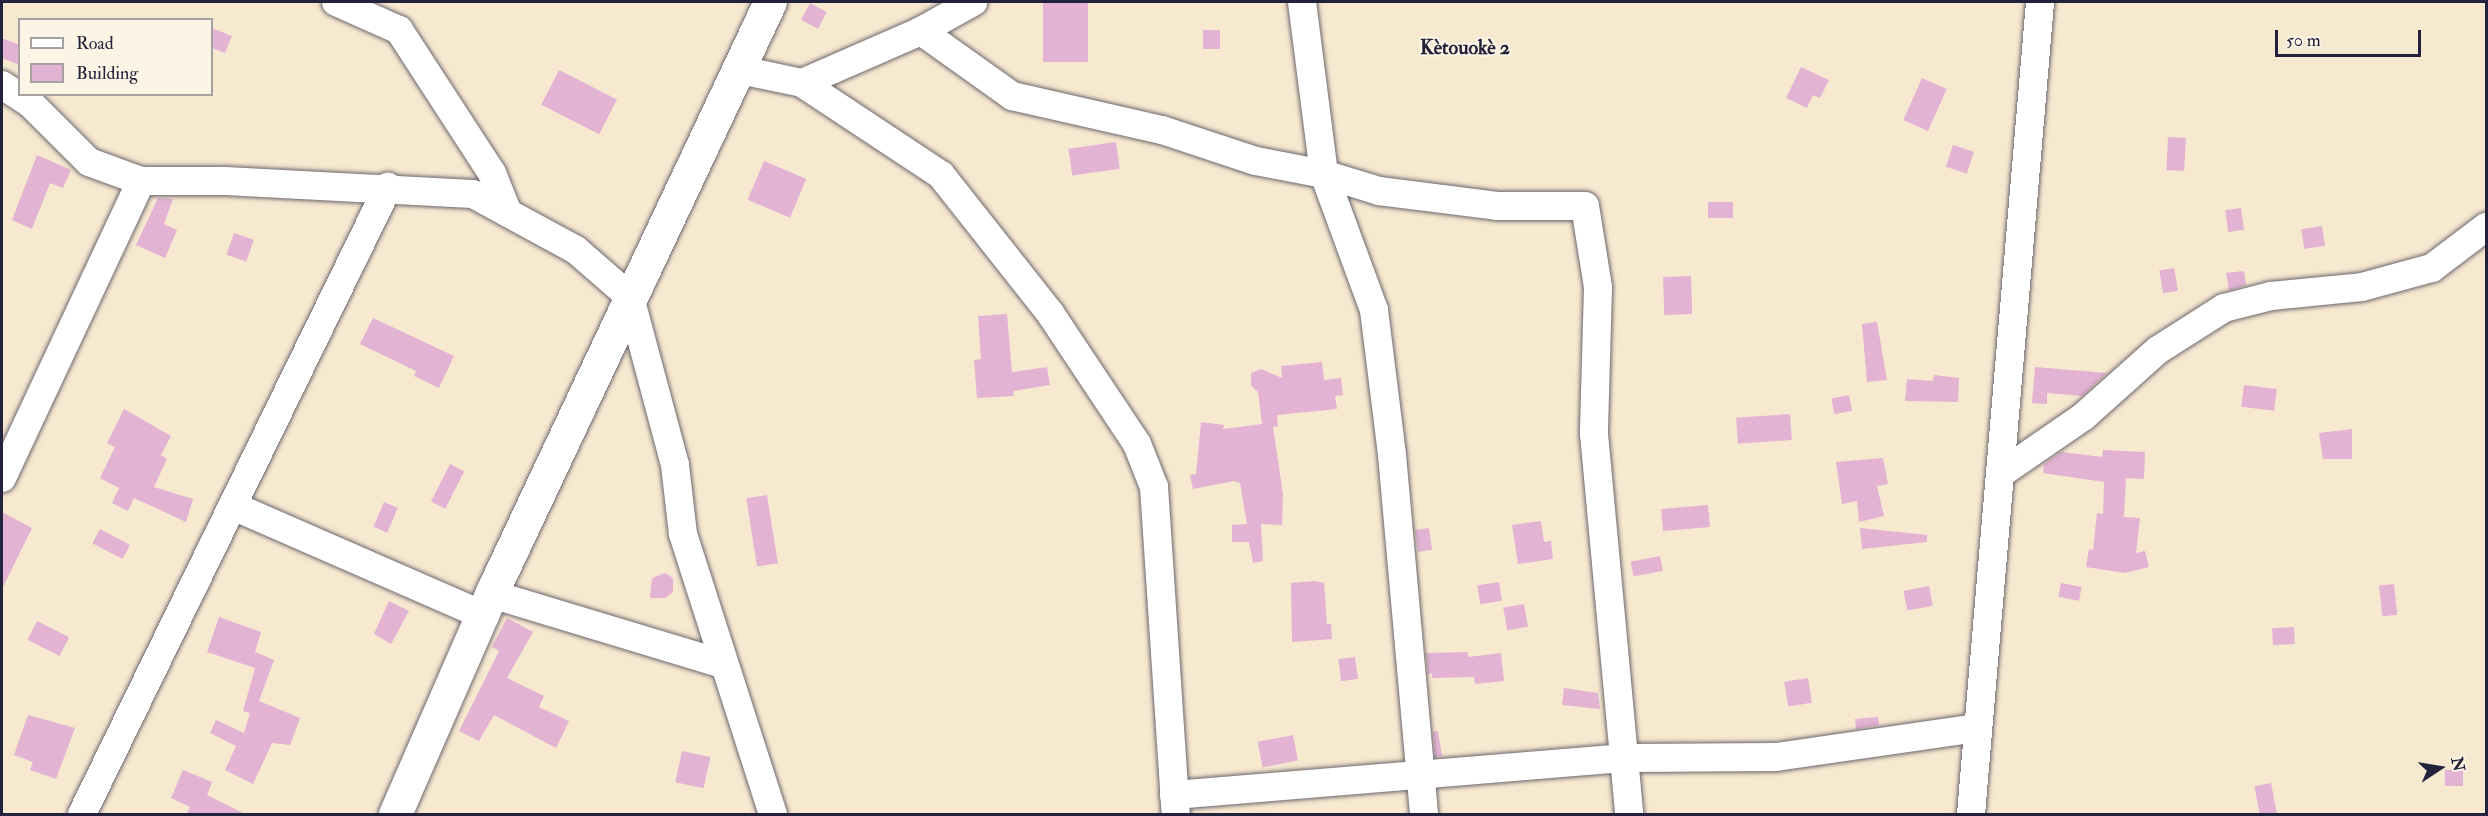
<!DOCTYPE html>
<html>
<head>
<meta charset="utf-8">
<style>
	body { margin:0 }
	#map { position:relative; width:2488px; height:816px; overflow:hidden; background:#f7e8d0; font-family:"IM FELL Double Pica",serif }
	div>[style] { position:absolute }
	.building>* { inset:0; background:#e3b3d3; transform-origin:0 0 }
	.roads { filter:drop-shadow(0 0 2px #6d676f) drop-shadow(0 0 2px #6d676f) }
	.minor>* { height:28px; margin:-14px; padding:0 14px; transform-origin:14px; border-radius:14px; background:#fff }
	.major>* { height:33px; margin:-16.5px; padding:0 16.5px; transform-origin:16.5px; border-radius:16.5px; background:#fff }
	span { translate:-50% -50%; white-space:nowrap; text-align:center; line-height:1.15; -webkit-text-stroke:4.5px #fcf5e5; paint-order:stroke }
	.neighbourhood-label { font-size:20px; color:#22223b; font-weight:700 }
	.frame { position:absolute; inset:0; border:3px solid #22223b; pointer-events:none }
	.legend { position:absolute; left:18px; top:18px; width:195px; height:78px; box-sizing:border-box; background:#fcf5e5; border:2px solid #a5a1a1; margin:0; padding:8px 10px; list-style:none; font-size:18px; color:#22223b }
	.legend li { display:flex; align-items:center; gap:12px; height:30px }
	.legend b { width:30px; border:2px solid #a5a1a1 }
	.north { position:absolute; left:2410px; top:738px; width:60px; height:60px; -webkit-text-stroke:4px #fcf5e5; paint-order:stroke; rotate:78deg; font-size:16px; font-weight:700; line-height:24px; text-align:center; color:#22223b }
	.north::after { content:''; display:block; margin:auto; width:21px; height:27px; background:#22223b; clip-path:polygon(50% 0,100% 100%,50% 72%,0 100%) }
	.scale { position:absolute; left:2275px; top:30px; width:146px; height:27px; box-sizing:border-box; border:3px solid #22223b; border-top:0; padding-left:8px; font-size:18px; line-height:21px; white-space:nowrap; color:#22223b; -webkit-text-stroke:4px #fcf5e5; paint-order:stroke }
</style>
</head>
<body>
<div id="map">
	<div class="building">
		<i style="left:1043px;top:2px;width:45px;height:60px"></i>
		<i style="left:810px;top:3px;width:19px;height:19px;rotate:28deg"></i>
		<i style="clip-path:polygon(212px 28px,232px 36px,225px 53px,212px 48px)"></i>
		<i style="left:1203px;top:30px;width:17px;height:19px"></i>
		<i style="clip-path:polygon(2px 38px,20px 45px,20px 65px,2px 58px)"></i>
		<i style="clip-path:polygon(1801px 67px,1829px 80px,1820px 98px,1813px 95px,1807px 108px,1786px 98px)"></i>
		<i style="left:559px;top:70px;width:65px;height:39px;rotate:27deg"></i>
		<i style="left:1922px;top:78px;width:27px;height:46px;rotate:24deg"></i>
		<i style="left:2168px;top:137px;width:18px;height:33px;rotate:3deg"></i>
		<i style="left:1116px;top:142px;width:27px;height:48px;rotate:82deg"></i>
		<i style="left:1953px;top:145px;width:22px;height:23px;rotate:18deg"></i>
		<i style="clip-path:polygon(37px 155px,71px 170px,63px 188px,50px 183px,32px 229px,12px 220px)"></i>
		<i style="left:764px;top:161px;width:46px;height:42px;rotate:23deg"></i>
		<i style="clip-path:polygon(158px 198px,173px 199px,164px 224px,177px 230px,165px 258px,136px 245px)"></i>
		<i style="left:1708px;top:202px;width:25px;height:16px"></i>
		<i style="left:2241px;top:208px;width:22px;height:16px;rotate:82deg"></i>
		<i style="left:2322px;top:226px;width:20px;height:21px;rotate:81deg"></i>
		<i style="left:234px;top:233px;width:21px;height:23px;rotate:19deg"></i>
		<i style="left:2174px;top:268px;width:23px;height:15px;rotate:80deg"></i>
		<i style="clip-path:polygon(2244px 271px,2246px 285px,2229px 290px,2226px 273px)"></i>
		<i style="left:1691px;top:276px;width:38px;height:28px;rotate:88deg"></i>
		<i style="clip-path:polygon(1007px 314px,1012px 372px,1047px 367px,1050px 385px,1013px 391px,1014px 396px,977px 398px,974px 360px,981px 359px,978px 316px)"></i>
		<i style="clip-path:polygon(373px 318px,454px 356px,439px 388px,414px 376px,416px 371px,360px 344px)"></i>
		<i style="clip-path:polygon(1877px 322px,1887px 380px,1867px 382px,1862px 324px)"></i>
		<i style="clip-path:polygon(1322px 362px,1324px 380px,1341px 378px,1343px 395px,1335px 396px,1337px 409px,1277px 415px,1278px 426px,1273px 427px,1283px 494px,1282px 525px,1261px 524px,1263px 561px,1253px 563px,1249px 542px,1232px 542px,1232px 525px,1247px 524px,1240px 483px,1234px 481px,1193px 489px,1190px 475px,1196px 474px,1201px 422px,1224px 425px,1223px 429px,1262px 424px,1258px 392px,1251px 385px,1251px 373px,1261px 369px,1282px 378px,1281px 366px)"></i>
		<i style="clip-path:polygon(2035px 367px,2107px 373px,2082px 396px,2047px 393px,2047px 404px,2032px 403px)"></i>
		<i style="clip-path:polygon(1934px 375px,1959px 378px,1958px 402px,1905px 401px,1907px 379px,1933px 381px)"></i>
		<i style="left:2244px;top:385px;width:33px;height:22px;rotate:7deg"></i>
		<i style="left:1849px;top:395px;width:16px;height:18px;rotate:79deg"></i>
		<i style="clip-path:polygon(124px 409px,171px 436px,161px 455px,167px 459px,154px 487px,193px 499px,186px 522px,134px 498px,128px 511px,112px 503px,119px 488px,100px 478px,115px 447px,107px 443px)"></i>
		<i style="left:1790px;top:414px;width:26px;height:54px;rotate:86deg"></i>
		<i style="clip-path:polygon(2352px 429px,2352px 459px,2323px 459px,2319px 433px)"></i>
		<i style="clip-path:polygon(2103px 450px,2145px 452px,2144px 479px,2126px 478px,2124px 517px,2140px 518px,2136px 553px,2145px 551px,2149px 567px,2125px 573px,2086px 567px,2089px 549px,2093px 550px,2097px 513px,2103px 514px,2104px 482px,2043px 473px,2044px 464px,2062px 452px,2102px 457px)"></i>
		<i style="clip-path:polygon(1883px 458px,1888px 484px,1877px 486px,1884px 516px,1859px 522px,1857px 501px,1842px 504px,1836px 462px)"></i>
		<i style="left:450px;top:464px;width:16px;height:42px;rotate:27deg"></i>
		<i style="left:767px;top:495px;width:69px;height:21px;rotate:81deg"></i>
		<i style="left:384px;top:502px;width:15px;height:27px;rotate:23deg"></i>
		<i style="left:1708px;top:505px;width:22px;height:47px;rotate:85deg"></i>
		<i style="clip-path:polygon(2px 512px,32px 528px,2px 589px)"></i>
		<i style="clip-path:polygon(1541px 521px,1544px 542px,1551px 541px,1553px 559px,1518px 564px,1512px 525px)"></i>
		<i style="left:1429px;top:528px;width:22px;height:14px;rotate:82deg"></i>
		<i style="clip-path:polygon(1860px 528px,1927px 535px,1927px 542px,1862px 549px)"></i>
		<i style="left:100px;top:529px;width:34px;height:16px;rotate:28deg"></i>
		<i style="left:1660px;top:556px;width:15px;height:30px;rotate:79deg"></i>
		<i style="clip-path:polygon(665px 573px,673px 578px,673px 592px,665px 598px,650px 598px,652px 578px)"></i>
		<i style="clip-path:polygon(1315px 581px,1324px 583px,1327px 624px,1331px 624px,1332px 639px,1292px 642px,1291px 583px)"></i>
		<i style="left:1499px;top:582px;width:19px;height:22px;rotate:81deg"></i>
		<i style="left:2061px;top:583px;width:21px;height:14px;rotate:11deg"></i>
		<i style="left:2394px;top:584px;width:31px;height:15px;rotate:84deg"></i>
		<i style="left:1929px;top:586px;width:20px;height:26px;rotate:79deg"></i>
		<i style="clip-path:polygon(389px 601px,409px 611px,391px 644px,374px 634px)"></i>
		<i style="left:1524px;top:604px;width:23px;height:21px;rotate:80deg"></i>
		<i style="clip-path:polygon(219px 617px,261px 632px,255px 652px,274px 660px,259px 701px,300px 718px,290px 745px,272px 743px,253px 784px,225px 770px,236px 746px,210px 733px,216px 720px,244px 733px,250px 713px,243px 711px,255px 668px,207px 652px)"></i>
		<i style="clip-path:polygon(507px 618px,533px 632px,507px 678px,544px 696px,539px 707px,569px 721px,556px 748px,494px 715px,479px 741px,459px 731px,499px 651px,492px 647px)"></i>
		<i style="left:37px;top:621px;width:36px;height:21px;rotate:27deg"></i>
		<i style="left:2294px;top:627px;width:17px;height:22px;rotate:87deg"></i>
		<i style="clip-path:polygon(1468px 652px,1468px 657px,1501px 653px,1504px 681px,1475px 684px,1474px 677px,1432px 678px,1432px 673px,1428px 674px,1426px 653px)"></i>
		<i style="left:1355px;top:657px;width:22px;height:17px;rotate:82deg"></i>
		<i style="left:1808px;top:678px;width:25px;height:24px;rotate:81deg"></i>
		<i style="clip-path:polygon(1564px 688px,1598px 693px,1600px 709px,1562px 705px)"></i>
		<i style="clip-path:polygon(28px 715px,75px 728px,56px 779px,30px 770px,33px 762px,14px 755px)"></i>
		<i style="clip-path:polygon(1878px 717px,1879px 725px,1856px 729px,1855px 719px)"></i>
		<i style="clip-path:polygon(1438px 731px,1442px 756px,1435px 757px,1433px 732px)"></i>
		<i style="left:1293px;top:735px;width:26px;height:36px;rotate:79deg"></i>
		<i style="left:682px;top:751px;width:29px;height:32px;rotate:12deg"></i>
		<i style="clip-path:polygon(183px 770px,212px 782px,207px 795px,245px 814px,187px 814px,190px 807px,171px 798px)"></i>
		<i style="left:2445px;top:770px;width:18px;height:16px"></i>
		<i style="left:2271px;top:783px;width:32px;height:17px;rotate:79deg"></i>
	</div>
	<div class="roads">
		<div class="minor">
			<i style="left:336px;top:2px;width:69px;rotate:24deg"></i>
			<i style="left:399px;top:30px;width:171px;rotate:57deg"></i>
			<i style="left:492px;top:173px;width:43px;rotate:68.2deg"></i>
			<i style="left:1302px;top:2px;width:173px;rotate:82.7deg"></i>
			<i style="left:1324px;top:174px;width:145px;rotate:69.8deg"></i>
			<i style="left:1374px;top:310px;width:146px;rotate:82.9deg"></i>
			<i style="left:1392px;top:455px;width:360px;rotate:84.9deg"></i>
			<i style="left:921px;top:31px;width:112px;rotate:35.5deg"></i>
			<i style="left:1012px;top:96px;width:154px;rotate:12.8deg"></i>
			<i style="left:1162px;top:130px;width:99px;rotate:18.3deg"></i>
			<i style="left:1256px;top:161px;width:69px;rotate:10.8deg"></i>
			<i style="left:1324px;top:174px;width:58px;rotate:17.2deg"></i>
			<i style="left:1379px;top:191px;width:119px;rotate:7.2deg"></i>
			<i style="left:1497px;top:206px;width:88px"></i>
			<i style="left:1585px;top:206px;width:82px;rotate:80.9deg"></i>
			<i style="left:1598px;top:287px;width:147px;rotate:91.6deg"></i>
			<i style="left:1594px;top:434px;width:382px;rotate:84.7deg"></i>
			<i style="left:740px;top:70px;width:63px;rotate:11.8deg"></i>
			<i style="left:802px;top:83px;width:167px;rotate:33.5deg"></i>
			<i style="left:941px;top:175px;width:176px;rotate:51.7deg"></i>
			<i style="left:1050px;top:313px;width:157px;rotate:56.4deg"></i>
			<i style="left:1137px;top:444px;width:46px;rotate:68.4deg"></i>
			<i style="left:1154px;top:487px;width:328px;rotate:86.2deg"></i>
			<i style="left:802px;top:83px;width:130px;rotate:-23.6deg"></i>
			<i style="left:921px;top:31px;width:60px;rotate:-29.1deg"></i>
			<i style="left:2px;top:85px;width:33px;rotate:33deg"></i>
			<i style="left:30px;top:103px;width:83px;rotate:45deg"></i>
			<i style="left:89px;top:162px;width:55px;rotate:20.1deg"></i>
			<i style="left:141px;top:181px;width:84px"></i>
			<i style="left:225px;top:181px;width:248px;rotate:3deg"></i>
			<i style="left:473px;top:194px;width:117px;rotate:28.5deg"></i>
			<i style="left:576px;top:250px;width:72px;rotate:41deg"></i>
			<i style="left:630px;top:297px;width:174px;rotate:75deg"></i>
			<i style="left:675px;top:465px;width:69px;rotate:83.4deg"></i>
			<i style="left:683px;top:534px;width:294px;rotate:72.2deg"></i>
			<i style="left:2000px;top:474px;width:101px;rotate:-34.5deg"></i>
			<i style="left:2083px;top:417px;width:101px;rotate:-41.8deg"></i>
			<i style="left:2158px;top:350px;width:78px;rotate:-32.5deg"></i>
			<i style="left:2224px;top:308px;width:49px;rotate:-14.3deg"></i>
			<i style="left:2271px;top:296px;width:91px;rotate:-5.6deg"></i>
			<i style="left:2362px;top:287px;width:73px;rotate:-15.2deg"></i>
			<i style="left:2432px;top:268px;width:68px;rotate:-37.2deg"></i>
			<i style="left:2px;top:478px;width:328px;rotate:-64.9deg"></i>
			<i style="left:233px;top:506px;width:275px;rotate:23.6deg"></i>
			<i style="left:491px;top:594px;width:242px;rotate:16.8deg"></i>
			<i style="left:1174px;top:795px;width:453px;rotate:-4.7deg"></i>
			<i style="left:1625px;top:758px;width:151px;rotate:-0.4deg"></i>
			<i style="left:1776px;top:757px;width:204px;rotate:-8.2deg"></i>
			<i style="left:82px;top:814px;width:698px;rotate:-63.99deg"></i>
			<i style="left:1971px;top:814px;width:815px;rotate:-85.14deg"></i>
		</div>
		<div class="major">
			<i style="left:395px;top:814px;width:240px;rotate:-66.4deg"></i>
			<i style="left:491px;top:594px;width:654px;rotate:-64.77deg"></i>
		</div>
	</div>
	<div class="neighbourhood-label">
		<span style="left:1465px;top:47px">Kètouokè 2</span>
	</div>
	<div class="frame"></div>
	<ul class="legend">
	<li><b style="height:8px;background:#fff"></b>Road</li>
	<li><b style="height:16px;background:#e3b3d3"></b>Building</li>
	</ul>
	<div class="north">N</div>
	<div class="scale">50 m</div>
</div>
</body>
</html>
